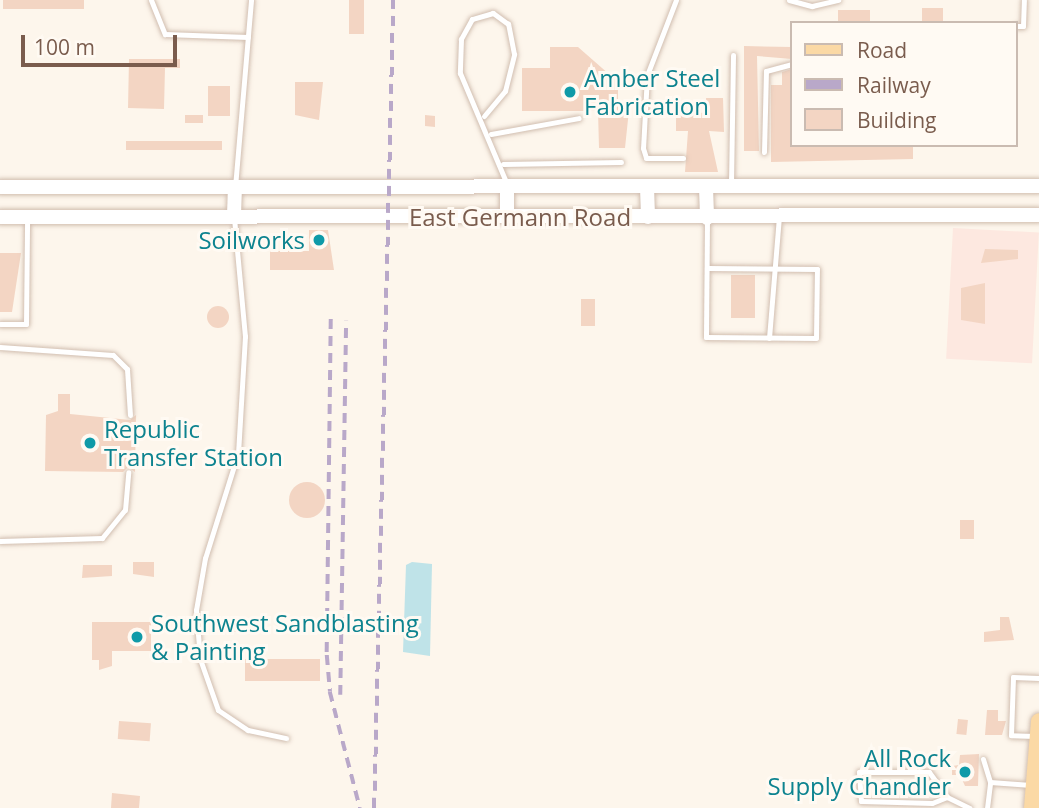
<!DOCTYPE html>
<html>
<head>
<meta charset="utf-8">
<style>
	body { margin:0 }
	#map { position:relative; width:1039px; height:808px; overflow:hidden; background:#fdf6ec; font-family:"Open Sans",sans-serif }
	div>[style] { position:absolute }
	.commercial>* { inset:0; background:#fde8e0; transform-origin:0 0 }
	.water>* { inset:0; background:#bfe3e8 }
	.building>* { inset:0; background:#f3d5c3; transform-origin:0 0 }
	.round { border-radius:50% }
	.roads { filter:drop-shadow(0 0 2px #d1beb0) drop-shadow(0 0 2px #d1beb0) }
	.lane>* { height:5px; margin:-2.5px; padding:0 2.5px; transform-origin:2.5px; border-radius:2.5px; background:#fff }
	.secondary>* { height:14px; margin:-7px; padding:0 7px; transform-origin:7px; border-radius:7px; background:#fff }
	.primary>* { height:16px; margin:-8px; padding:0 8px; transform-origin:8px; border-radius:8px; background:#fbd9a5 }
	.rail>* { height:3.5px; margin-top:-1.75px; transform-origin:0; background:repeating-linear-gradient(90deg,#b9a8c9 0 10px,transparent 0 17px) }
	.dots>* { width:19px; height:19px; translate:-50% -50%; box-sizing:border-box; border:4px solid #fffaf3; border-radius:50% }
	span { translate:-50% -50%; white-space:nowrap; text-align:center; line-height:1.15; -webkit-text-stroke:6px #fffaf3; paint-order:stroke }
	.culture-label { font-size:24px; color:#0d838f }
	.left { translate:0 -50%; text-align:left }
	.right { translate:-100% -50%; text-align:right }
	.street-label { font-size:24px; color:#7a5c4d }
	.legend { position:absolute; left:790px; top:21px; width:228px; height:126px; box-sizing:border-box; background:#fffaf3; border:2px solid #cabbb1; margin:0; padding:9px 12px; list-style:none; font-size:21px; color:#7a5c4d }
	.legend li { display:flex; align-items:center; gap:14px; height:35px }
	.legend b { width:35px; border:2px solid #cabbb1 }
	.scale { position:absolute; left:21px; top:35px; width:156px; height:32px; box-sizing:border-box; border:4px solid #7a5c4d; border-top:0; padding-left:9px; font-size:21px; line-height:24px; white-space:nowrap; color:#7a5c4d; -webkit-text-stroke:5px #fffaf3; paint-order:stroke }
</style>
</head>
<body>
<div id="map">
	<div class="commercial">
		<i style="left:953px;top:228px;width:86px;height:131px;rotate:3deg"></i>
	</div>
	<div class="water">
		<i style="clip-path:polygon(412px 562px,432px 564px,430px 656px,403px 652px,406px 565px)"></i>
	</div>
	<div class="building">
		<i style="left:3px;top:0;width:81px;height:9px"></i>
		<i style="left:349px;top:0;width:15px;height:34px"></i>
		<i style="left:922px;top:8px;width:21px;height:15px"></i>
		<i style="left:838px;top:10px;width:32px;height:13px"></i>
		<i style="clip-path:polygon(744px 46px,792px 47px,792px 59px,757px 56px,759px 151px,744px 151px)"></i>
		<i style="clip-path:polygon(550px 47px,578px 47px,618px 82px,618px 102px,629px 110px,625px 148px,599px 148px,598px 111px,522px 111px,522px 68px,550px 68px)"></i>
		<i style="clip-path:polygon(129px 59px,180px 59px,180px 68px,165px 68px,164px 109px,128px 108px)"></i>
		<i style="clip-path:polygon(792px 69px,792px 145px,913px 145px,913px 159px,771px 162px,771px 85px,782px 85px,782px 72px)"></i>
		<i style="clip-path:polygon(295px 82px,323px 82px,319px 120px,295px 115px)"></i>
		<i style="left:208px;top:86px;width:22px;height:30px"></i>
		<i style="clip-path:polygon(706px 98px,723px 98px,724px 132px,709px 131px,718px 172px,685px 172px,688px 131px,676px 131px,676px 112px,707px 113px)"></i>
		<i style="left:185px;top:115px;width:18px;height:8px"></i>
		<i style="clip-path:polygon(425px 115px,435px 116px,435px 127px,425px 126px)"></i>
		<i style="left:126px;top:141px;width:96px;height:9px"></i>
		<i style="clip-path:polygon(309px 230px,328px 230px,334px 270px,270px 270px,270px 251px,309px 251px)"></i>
		<i style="clip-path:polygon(985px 249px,1018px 250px,1018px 259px,981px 263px)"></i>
		<i style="clip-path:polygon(0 253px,21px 253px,12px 312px,0 312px)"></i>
		<i style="left:731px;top:275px;width:24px;height:43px"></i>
		<i style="clip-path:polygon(985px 283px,985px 324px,961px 320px,961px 288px)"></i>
		<i style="left:581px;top:299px;width:14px;height:27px"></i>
		<i class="round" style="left:207px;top:306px;width:22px;height:22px"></i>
		<i style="clip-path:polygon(58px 394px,70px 394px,70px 414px,130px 420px,136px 415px,135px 472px,128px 467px,123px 472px,45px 471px,46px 415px,58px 411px)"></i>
		<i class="round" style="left:289px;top:482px;width:36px;height:36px"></i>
		<i style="left:960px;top:520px;width:14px;height:19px"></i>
		<i style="clip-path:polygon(133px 562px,154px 562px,154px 577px,133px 574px)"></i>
		<i style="clip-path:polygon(83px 565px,112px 565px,112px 576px,82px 578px)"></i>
		<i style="clip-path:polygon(1000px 617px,1009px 617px,1014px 640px,984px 642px,984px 632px,1000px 630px)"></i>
		<i style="clip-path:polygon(92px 622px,151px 622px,151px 651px,112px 651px,112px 666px,99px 670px,99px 660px,92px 660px)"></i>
		<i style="clip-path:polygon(231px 623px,244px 623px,245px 632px,232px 632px)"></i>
		<i style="left:245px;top:659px;width:75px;height:22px"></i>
		<i style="clip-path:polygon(987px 710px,998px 710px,998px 721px,1006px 721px,1002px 735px,985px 735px)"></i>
		<i style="left:958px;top:719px;width:10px;height:15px;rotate:6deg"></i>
		<i style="left:119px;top:721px;width:32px;height:18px;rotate:4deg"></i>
		<i style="clip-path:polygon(979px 754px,978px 786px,965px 786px,960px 775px,952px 775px,952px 766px,959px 765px,960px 755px)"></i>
		<i style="clip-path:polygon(112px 793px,140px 796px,139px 808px,111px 808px)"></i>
	</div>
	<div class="roads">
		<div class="lane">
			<i style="left:151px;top:0;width:37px;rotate:68deg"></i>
			<i style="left:165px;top:34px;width:83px;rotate:2.1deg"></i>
			<i style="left:676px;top:0;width:80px;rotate:111.1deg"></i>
			<i style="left:647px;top:75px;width:73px;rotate:93.1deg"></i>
			<i style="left:643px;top:148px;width:10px;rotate:73deg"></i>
			<i style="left:646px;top:158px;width:37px"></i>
			<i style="left:789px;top:0;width:24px;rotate:15deg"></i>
			<i style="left:812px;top:6px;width:27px;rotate:-13deg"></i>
			<i style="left:1016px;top:26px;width:7px"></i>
			<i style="left:1023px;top:26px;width:26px;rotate:-88deg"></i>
			<i style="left:484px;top:116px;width:33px;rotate:-50deg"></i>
			<i style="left:505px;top:91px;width:38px;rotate:-76deg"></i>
			<i style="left:514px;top:54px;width:31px;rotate:-101deg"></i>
			<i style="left:508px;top:24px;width:19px;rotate:-144deg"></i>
			<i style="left:493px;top:13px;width:22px;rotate:164deg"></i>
			<i style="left:472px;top:19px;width:23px;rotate:119deg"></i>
			<i style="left:461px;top:39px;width:34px;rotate:92deg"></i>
			<i style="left:460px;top:73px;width:121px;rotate:67.1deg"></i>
			<i style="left:491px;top:134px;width:89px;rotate:-10.3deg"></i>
			<i style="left:764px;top:152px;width:81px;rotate:-88.6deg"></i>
			<i style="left:766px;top:71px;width:27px;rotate:-15deg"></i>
			<i style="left:503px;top:164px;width:118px;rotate:-1deg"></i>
			<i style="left:731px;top:184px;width:129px;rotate:-89.1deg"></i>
			<i style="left:235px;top:187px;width:188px;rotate:-85.1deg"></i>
			<i style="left:234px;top:218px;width:119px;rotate:84.7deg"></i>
			<i style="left:245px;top:336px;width:117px;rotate:93.4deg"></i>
			<i style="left:238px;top:453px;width:110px;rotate:107.4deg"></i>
			<i style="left:205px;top:558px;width:53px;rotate:99.8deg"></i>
			<i style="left:196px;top:610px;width:49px;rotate:85.3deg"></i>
			<i style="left:200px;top:659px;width:54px;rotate:70.6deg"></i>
			<i style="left:218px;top:710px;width:36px;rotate:34deg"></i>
			<i style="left:248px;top:730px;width:39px;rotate:12deg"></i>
			<i style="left:707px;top:221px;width:116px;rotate:90.5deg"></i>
			<i style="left:706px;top:337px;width:110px;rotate:0.5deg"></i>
			<i style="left:816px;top:338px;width:69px;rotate:-89.2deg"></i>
			<i style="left:817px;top:269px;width:109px;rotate:-179.5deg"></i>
			<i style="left:0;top:324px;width:26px"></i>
			<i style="left:26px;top:324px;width:104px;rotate:-89.4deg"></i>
			<i style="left:769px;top:338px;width:121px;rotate:-85.3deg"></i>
			<i style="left:0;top:347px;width:113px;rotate:4deg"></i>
			<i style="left:113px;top:355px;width:20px;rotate:45deg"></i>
			<i style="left:127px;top:369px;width:46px;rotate:86.3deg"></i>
			<i style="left:0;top:541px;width:102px;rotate:-1.7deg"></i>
			<i style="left:102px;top:538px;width:36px;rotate:-51deg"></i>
			<i style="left:125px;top:510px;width:38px;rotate:-85deg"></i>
			<i style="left:1035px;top:736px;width:24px;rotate:-178deg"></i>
			<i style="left:1011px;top:735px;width:58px;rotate:-88deg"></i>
			<i style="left:1013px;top:677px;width:26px;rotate:2deg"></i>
			<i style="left:983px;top:759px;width:24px;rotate:73deg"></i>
			<i style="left:947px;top:797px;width:16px;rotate:158deg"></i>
			<i style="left:932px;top:803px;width:71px;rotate:-178.4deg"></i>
			<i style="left:861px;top:801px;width:29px;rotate:-94deg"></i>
			<i style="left:859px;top:772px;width:70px"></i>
			<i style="left:929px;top:772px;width:31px;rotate:54deg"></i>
			<i style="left:947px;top:797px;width:25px;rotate:26deg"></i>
			<i style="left:987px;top:808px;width:26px;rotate:-83deg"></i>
			<i style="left:990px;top:782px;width:41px;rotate:4.2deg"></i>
		</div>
		<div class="secondary">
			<i style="left:0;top:187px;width:1039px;rotate:-0.06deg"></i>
			<i style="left:507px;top:187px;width:30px;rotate:90deg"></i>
			<i style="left:647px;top:187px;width:30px;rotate:88deg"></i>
			<i style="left:706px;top:187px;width:31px;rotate:88deg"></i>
			<i style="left:234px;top:215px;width:28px;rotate:-88deg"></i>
			<i style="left:0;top:217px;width:1039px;rotate:-0.11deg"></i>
		</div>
		<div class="primary">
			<i style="left:1032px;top:808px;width:87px;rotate:-85.4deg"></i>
		</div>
	</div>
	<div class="rail">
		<i style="left:331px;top:319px;width:336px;rotate:90.7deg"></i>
		<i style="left:327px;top:655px;width:37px;rotate:85deg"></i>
		<i style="left:330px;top:692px;width:120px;rotate:75.5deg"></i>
		<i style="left:340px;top:695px;width:374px;rotate:-89.1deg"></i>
		<i style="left:374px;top:808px;width:808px;rotate:-88.65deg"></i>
	</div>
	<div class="dots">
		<i style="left:570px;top:92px;background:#0f9aa8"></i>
		<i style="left:319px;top:240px;background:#0f9aa8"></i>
		<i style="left:90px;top:443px;background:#0f9aa8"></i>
		<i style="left:137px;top:637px;background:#0f9aa8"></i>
		<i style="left:965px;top:772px;background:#0f9aa8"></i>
	</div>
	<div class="culture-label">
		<span class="left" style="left:584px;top:92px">Amber Steel<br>Fabrication</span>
		<span class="right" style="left:305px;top:240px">Soilworks</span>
		<span class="left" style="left:104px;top:443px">Republic<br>Transfer Station</span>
		<span class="left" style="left:151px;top:637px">Southwest Sandblasting<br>&amp; Painting</span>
		<span class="right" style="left:951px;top:772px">All Rock<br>Supply Chandler</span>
	</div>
	<div class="street-label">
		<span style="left:520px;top:217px">East Germann Road</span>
	</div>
	<ul class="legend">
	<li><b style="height:9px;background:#fbd9a5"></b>Road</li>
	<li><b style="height:9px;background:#b9a8c9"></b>Railway</li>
	<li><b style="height:19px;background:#f3d5c3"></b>Building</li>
	</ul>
	<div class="scale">100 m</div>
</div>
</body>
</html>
